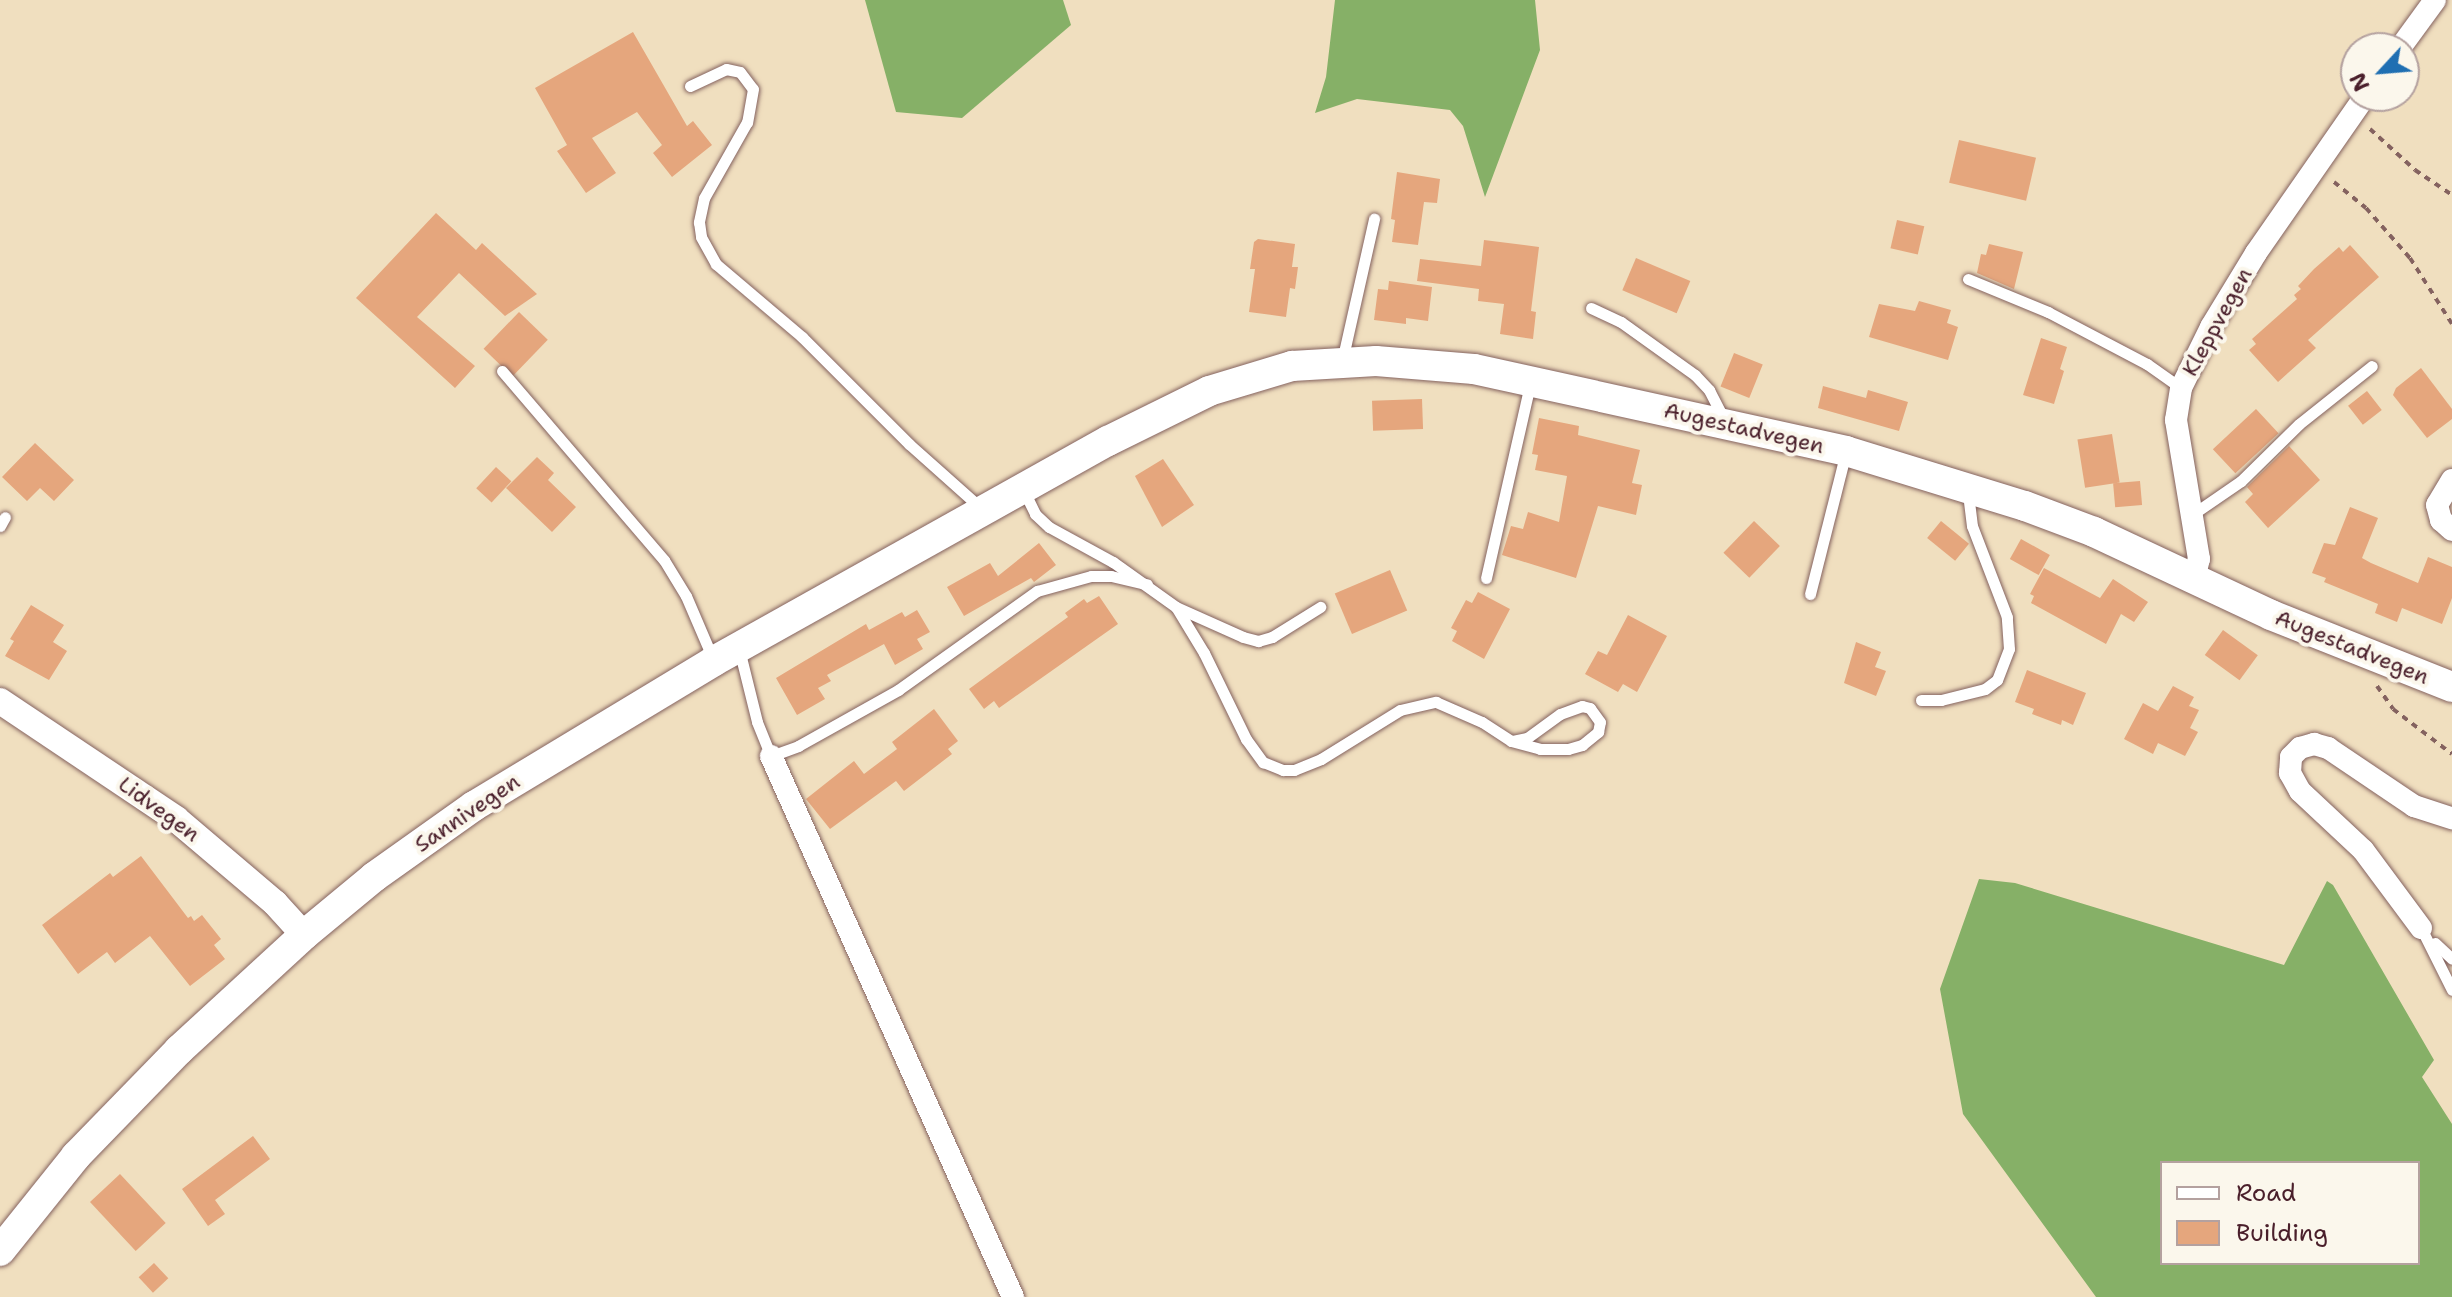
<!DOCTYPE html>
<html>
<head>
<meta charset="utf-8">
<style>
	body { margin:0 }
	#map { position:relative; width:2452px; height:1297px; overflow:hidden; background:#f0dfbf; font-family:"Shantell Sans",sans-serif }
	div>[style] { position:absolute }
	.forest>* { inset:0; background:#86b067 }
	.building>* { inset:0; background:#e5a67d; transform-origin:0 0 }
	.path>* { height:4px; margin-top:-2px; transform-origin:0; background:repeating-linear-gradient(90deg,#84625f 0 6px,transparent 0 12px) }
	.roads { filter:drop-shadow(0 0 2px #84625f) drop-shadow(0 0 2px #84625f) }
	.service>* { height:11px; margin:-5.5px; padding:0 5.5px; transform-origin:5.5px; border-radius:5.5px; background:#fff }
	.minor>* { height:22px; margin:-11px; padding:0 11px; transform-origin:11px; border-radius:11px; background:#fff }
	.tertiary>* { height:26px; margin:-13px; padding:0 13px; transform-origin:13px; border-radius:13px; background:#fff }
	.secondary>* { height:30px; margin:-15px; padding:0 15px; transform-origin:15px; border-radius:15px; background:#fff }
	span { translate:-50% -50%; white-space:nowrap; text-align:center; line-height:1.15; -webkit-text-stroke:8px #fbf7ec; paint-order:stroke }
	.street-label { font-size:22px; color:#4a1f2b }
	.legend { position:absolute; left:2160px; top:1161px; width:260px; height:104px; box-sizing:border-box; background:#fbf7ec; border:2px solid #b4a19f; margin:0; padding:10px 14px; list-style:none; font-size:24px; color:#4a1f2b }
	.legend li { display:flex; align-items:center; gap:16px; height:40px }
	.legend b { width:40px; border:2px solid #b4a19f }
	.north { position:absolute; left:2340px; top:32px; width:80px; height:80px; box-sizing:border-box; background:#fbf7ec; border:2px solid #b4a19f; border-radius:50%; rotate:244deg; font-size:22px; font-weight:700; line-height:32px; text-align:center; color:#4a1f2b }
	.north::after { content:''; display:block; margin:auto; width:28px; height:36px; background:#1f6fb2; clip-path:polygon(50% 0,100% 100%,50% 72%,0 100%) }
</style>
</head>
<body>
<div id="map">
	<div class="forest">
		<i style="clip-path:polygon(865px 0,1063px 0,1071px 25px,962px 118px,896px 112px)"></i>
		<i style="clip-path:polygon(1335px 0,1535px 0,1540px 50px,1485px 197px,1463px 126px,1450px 110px,1357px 99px,1315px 113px,1326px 77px)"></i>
		<i style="clip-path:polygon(evenodd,1979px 879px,2015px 883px,2284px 965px,2327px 881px,2333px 885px,2434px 1060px,2422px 1077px,2452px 1124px,2452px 1297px,2096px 1297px,1963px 1114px,1940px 989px,1979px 879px,2418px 1163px,2418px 1263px,2162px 1263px,2162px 1163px,2418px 1163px)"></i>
	</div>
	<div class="building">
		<i style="clip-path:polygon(633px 32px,687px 126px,693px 121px,712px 145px,672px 177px,653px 153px,662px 145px,637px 112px,592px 138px,616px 173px,586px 193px,557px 151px,567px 145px,535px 88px)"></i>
		<i style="left:1959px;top:140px;width:79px;height:44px;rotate:13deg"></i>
		<i style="clip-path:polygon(1397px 172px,1440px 179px,1437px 203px,1424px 202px,1418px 245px,1392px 242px,1395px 220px,1391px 219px)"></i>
		<i style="clip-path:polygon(436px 213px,476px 250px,482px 243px,537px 294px,505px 316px,459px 273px,417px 317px,475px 366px,455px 388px,356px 298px)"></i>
		<i style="left:1897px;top:220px;width:28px;height:29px;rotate:13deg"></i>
		<i style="clip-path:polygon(1258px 239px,1295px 244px,1292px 267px,1298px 267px,1295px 289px,1290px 288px,1286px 317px,1249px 312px,1255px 269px,1250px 269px,1254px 242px)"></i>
		<i style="clip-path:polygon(1484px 240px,1539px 247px,1531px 311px,1536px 312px,1533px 339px,1500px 334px,1504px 304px,1478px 301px,1479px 289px,1417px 281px,1420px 259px,1481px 266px)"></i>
		<i style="clip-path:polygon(1989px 244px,2023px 252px,2014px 289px,1977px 273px,1981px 254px,1986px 255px)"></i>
		<i style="clip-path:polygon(2350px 245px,2379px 277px,2308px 340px,2316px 348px,2278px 382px,2249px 350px,2256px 344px,2252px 339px,2297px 299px,2294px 295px,2301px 289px,2298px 286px,2314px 269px,2339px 247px,2343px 252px)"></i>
		<i style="left:1636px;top:258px;width:59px;height:35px;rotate:23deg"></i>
		<i style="clip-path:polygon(1389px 281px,1432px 287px,1428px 321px,1406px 318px,1406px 324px,1374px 320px,1378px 289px,1388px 290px)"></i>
		<i style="clip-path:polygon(1919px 301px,1951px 310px,1947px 323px,1958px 327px,1948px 360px,1869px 337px,1879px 304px,1915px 311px)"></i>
		<i style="left:519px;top:312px;width:40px;height:51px;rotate:44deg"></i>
		<i style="clip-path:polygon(2041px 338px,2067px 347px,2060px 369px,2064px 371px,2054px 404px,2023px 395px)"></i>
		<i style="left:1734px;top:353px;width:31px;height:36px;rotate:22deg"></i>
		<i style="clip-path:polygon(2421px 368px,2452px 409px,2452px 419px,2427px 438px,2393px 395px,2396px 388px)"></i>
		<i style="clip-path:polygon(1823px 386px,1866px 398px,1868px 390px,1908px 402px,1899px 431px,1818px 408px)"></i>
		<i style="left:2367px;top:391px;width:24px;height:24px;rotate:52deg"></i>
		<i style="left:1422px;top:399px;width:30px;height:50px;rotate:88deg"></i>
		<i style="left:2256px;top:409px;width:33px;height:59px;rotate:47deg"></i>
		<i style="clip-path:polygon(1539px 418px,1579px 426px,1578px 435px,1640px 450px,1632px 483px,1642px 485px,1636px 515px,1598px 506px,1576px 578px,1502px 555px,1511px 526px,1523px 529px,1528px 512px,1559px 522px,1567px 476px,1535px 470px,1538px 455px,1532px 454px)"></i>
		<i style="left:2112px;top:434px;width:49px;height:35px;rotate:81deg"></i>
		<i style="clip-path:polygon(35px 443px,74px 480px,54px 501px,40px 488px,27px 501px,2px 477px)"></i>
		<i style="clip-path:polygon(2289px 446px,2320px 480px,2268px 528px,2245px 502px,2253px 494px,2247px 487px)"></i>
		<i style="clip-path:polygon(537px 457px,554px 473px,548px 480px,576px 507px,552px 532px,506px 488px)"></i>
		<i style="clip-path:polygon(1163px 459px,1194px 505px,1162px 527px,1135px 476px)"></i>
		<i style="left:496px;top:467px;width:21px;height:29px;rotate:43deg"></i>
		<i style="left:2140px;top:481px;width:24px;height:27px;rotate:85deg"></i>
		<i style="clip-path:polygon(2350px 507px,2378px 518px,2362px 558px,2371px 563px,2418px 583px,2428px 557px,2452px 567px,2452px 598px,2442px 624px,2402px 608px,2397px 622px,2375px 613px,2378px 604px,2324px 582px,2326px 578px,2312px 573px,2324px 543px,2335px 545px)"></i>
		<i style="left:1754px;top:521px;width:36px;height:44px;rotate:44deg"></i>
		<i style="left:1941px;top:521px;width:36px;height:22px;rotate:39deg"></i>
		<i style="left:2021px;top:539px;width:33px;height:23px;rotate:29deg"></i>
		<i style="clip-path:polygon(1039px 543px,1056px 565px,1034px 582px,1031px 578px,964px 616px,947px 587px,990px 563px,998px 576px)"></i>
		<i style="clip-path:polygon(2044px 568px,2100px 598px,2113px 579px,2148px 602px,2134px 622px,2121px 614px,2106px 644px,2031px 603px,2034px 596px,2030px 594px)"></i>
		<i style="left:1390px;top:570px;width:44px;height:60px;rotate:67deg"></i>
		<i style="clip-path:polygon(1478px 592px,1510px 609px,1484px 659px,1452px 641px,1457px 631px,1451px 628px,1466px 600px,1472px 603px)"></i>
		<i style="clip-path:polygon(1099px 596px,1118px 624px,999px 708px,994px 701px,984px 709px,969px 689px,1068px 617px,1065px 613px,1084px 599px,1087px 603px)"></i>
		<i style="clip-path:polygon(31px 605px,64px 625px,53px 642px,67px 651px,49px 680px,5px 656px,14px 641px,10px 639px)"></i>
		<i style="clip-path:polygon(917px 610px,930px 632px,917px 639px,923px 649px,895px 665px,884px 644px,827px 675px,831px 681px,818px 688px,825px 699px,797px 715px,776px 678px,866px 624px,869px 630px,902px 612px,905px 617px)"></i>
		<i style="clip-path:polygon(1628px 615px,1667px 636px,1637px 692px,1623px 684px,1618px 692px,1585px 674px,1598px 651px,1607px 655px)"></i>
		<i style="left:2223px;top:630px;width:43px;height:31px;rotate:36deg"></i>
		<i style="clip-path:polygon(1856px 642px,1881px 652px,1875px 667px,1886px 671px,1876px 696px,1844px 683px)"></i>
		<i style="clip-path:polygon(2027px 670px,2086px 693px,2073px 725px,2062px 720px,2061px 725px,2032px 714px,2034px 709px,2015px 702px)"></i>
		<i style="clip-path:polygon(2173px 686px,2194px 697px,2189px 706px,2199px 710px,2190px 728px,2198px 732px,2185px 756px,2158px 743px,2153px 754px,2124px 739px,2143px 703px,2158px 711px)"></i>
		<i style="clip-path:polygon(934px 709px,958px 741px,948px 749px,952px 754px,904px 791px,896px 781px,830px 829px,806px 799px,854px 761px,864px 774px,897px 749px,892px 742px)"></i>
		<i style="clip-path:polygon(141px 856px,188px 918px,191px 916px,194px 921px,202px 915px,221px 939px,214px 945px,225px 959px,190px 986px,150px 936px,115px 963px,107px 952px,78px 974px,42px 925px,110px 873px,113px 877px)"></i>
		<i style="clip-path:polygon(253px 1136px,270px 1159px,215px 1200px,225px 1214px,208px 1226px,182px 1189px)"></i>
		<i style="left:120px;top:1174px;width:67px;height:41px;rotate:47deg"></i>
		<i style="left:154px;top:1263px;width:21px;height:21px;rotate:47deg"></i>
	</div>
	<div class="path">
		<i style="left:2370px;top:129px;width:61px;rotate:42.3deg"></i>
		<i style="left:2415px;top:170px;width:45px;rotate:34deg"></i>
		<i style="left:2334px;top:182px;width:41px;rotate:39.1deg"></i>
		<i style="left:2366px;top:208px;width:67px;rotate:48.7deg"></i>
		<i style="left:2410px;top:258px;width:78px;rotate:57.5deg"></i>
		<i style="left:2377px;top:686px;width:28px;rotate:55deg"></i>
		<i style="left:2393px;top:709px;width:74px;rotate:37.3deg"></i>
	</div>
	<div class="roads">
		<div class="service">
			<i style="left:690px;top:86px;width:40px;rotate:-25deg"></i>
			<i style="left:726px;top:69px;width:14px;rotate:12deg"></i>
			<i style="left:740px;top:72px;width:21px;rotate:53deg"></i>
			<i style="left:753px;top:89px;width:34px;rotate:100deg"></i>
			<i style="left:747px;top:122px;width:87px;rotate:119.5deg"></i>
			<i style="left:704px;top:198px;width:25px;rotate:102deg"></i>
			<i style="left:699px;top:222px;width:15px;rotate:82deg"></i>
			<i style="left:701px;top:237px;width:31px;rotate:61deg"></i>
			<i style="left:716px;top:264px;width:113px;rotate:40.3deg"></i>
			<i style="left:802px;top:337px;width:151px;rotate:45deg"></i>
			<i style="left:909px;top:444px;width:99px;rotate:41.7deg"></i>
			<i style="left:1968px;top:279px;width:87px;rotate:22.4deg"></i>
			<i style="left:2048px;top:312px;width:112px;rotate:27.7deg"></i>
			<i style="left:2147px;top:364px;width:42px;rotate:35.2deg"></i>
			<i style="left:1591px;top:308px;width:33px;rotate:25deg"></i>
			<i style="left:1621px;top:322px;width:91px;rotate:35.6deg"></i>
			<i style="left:1695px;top:375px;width:21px;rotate:47deg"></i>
			<i style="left:1709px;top:390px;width:31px;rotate:63deg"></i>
			<i style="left:1342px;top:361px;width:146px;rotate:-77.3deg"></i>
			<i style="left:502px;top:371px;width:249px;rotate:49.4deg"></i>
			<i style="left:664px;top:560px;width:42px;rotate:58.6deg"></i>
			<i style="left:686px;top:596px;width:69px;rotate:66.8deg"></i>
			<i style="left:1023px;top:489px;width:28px;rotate:64deg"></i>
			<i style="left:1035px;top:514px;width:19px;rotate:43deg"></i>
			<i style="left:1049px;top:527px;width:73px;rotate:28.7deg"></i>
			<i style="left:1113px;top:562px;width:77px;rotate:35.5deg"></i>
			<i style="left:1176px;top:607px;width:73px;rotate:24.1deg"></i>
			<i style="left:1243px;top:637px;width:16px;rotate:15deg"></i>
			<i style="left:1258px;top:641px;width:15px;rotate:-16deg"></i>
			<i style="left:1272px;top:637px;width:57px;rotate:-32deg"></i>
			<i style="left:2193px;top:514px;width:58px;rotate:-34.5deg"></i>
			<i style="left:2241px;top:481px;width:81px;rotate:-44.5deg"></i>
			<i style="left:2299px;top:424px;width:93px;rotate:-38.5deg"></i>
			<i style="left:0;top:526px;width:10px;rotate:-61deg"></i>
			<i style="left:1486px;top:578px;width:198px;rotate:-77.2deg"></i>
			<i style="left:1810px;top:594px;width:146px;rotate:-75.8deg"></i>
			<i style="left:1176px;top:607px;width:54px;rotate:58.7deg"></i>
			<i style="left:1204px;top:653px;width:96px;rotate:64deg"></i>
			<i style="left:1246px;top:739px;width:29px;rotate:54deg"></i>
			<i style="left:1263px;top:762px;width:22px;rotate:22deg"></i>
			<i style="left:1283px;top:770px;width:11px"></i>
			<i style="left:1294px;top:770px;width:29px;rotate:-22deg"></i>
			<i style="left:1321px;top:759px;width:93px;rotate:-31.8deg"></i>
			<i style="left:1400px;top:710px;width:37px;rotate:-13deg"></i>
			<i style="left:1436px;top:702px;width:50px;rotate:23.5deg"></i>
			<i style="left:1482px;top:722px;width:35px;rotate:33deg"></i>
			<i style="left:1511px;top:741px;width:30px;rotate:15deg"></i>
			<i style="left:1540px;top:749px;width:28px"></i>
			<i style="left:1568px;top:749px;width:15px;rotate:-16deg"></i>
			<i style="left:1582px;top:745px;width:21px;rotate:-39deg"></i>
			<i style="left:1598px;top:732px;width:10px;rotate:-79deg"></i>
			<i style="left:1600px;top:722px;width:17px;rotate:-126deg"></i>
			<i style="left:1590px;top:708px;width:8px;rotate:-166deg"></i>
			<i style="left:1582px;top:706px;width:23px;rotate:160deg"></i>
			<i style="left:1560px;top:714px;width:41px;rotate:144deg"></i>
			<i style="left:1527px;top:738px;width:16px;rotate:169deg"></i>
			<i style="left:739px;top:649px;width:75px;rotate:76.1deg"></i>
			<i style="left:757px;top:722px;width:37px;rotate:68deg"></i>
			<i style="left:771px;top:756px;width:29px;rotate:-20deg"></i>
			<i style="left:798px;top:746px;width:115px;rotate:-29.2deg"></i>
			<i style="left:898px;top:690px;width:171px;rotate:-35.5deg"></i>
			<i style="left:1037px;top:591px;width:56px;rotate:-15.5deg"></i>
			<i style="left:1091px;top:576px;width:20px"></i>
			<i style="left:1111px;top:576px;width:37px;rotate:13deg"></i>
			<i style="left:1921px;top:700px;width:20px"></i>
			<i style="left:1941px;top:700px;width:45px;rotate:-14deg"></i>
			<i style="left:1985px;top:689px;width:15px;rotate:-37deg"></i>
			<i style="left:1997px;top:680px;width:33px;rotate:-69deg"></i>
			<i style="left:2009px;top:649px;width:32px;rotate:-94deg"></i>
			<i style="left:2007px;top:617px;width:97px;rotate:-111deg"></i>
			<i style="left:1972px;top:526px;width:34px;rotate:-97deg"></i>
			<i style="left:2421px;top:928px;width:69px;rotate:63.4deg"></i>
			<i style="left:2435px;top:943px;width:23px;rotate:43deg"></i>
		</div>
		<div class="minor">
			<i style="left:2400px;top:48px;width:59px;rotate:-53.9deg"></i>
			<i style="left:2452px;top:480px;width:29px;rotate:121deg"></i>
			<i style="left:2437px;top:505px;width:16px;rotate:75deg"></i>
			<i style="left:2441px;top:520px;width:15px;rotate:42deg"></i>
			<i style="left:2194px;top:580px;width:22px;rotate:-77deg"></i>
			<i style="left:2199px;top:559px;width:141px;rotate:-99.4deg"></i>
			<i style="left:2176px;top:420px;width:32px;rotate:-81deg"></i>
			<i style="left:2181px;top:388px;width:68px;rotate:-63.8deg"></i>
			<i style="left:2211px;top:327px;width:87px;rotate:-58.7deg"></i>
			<i style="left:2256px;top:253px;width:191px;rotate:-55.2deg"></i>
			<i style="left:771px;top:756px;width:593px;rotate:65.9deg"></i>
			<i style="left:2421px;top:928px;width:97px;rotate:-126.6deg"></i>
			<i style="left:2363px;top:850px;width:86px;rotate:-136.9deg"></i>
			<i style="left:2300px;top:791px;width:21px;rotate:-119deg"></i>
			<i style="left:2290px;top:773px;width:16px;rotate:-86deg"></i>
			<i style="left:2291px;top:757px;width:13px;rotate:-45deg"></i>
			<i style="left:2300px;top:748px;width:15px;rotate:-16deg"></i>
			<i style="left:2314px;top:744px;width:15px;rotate:16deg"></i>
			<i style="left:2328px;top:748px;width:104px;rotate:34deg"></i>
			<i style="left:2414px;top:806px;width:40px;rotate:18deg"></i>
		</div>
		<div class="tertiary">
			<i style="left:0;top:701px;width:212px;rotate:33.8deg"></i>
			<i style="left:176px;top:819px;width:130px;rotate:40.3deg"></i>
			<i style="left:275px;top:903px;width:43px;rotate:47.8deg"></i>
		</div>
		<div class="secondary">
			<i style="left:0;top:1251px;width:122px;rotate:-51.3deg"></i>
			<i style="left:76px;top:1156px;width:148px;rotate:-45.8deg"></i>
			<i style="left:179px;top:1050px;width:170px;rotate:-42.6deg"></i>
			<i style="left:304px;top:935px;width:91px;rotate:-39.6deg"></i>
			<i style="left:374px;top:877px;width:123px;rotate:-35.4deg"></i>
			<i style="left:474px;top:806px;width:280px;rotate:-31.1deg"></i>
			<i style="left:714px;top:661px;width:451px;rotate:-29.2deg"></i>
			<i style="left:1108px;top:441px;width:113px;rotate:-26.3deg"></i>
			<i style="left:1209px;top:391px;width:87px;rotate:-16.8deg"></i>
			<i style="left:1292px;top:366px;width:84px;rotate:-3.4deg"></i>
			<i style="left:1376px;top:361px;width:98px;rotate:4.7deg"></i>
			<i style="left:1474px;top:369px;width:381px;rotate:12.4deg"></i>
			<i style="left:1846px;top:451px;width:187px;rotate:17.1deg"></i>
			<i style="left:2025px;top:506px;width:74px;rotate:20.6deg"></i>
			<i style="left:2094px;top:532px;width:195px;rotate:25.1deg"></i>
			<i style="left:2271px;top:615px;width:195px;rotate:21.7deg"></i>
		</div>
	</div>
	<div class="street-label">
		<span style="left:2217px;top:322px;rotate:-61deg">Kleppvegen</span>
		<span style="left:1744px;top:428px;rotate:13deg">Augestadvegen</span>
		<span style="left:2352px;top:647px;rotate:22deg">Augestadvegen</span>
		<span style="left:159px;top:809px;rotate:36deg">Lidvegen</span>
		<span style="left:467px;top:813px;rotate:-34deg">Sannivegen</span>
	</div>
	<ul class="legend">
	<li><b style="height:10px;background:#fff"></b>Road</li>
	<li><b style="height:22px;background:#e5a67d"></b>Building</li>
	</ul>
	<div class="north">N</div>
</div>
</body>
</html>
